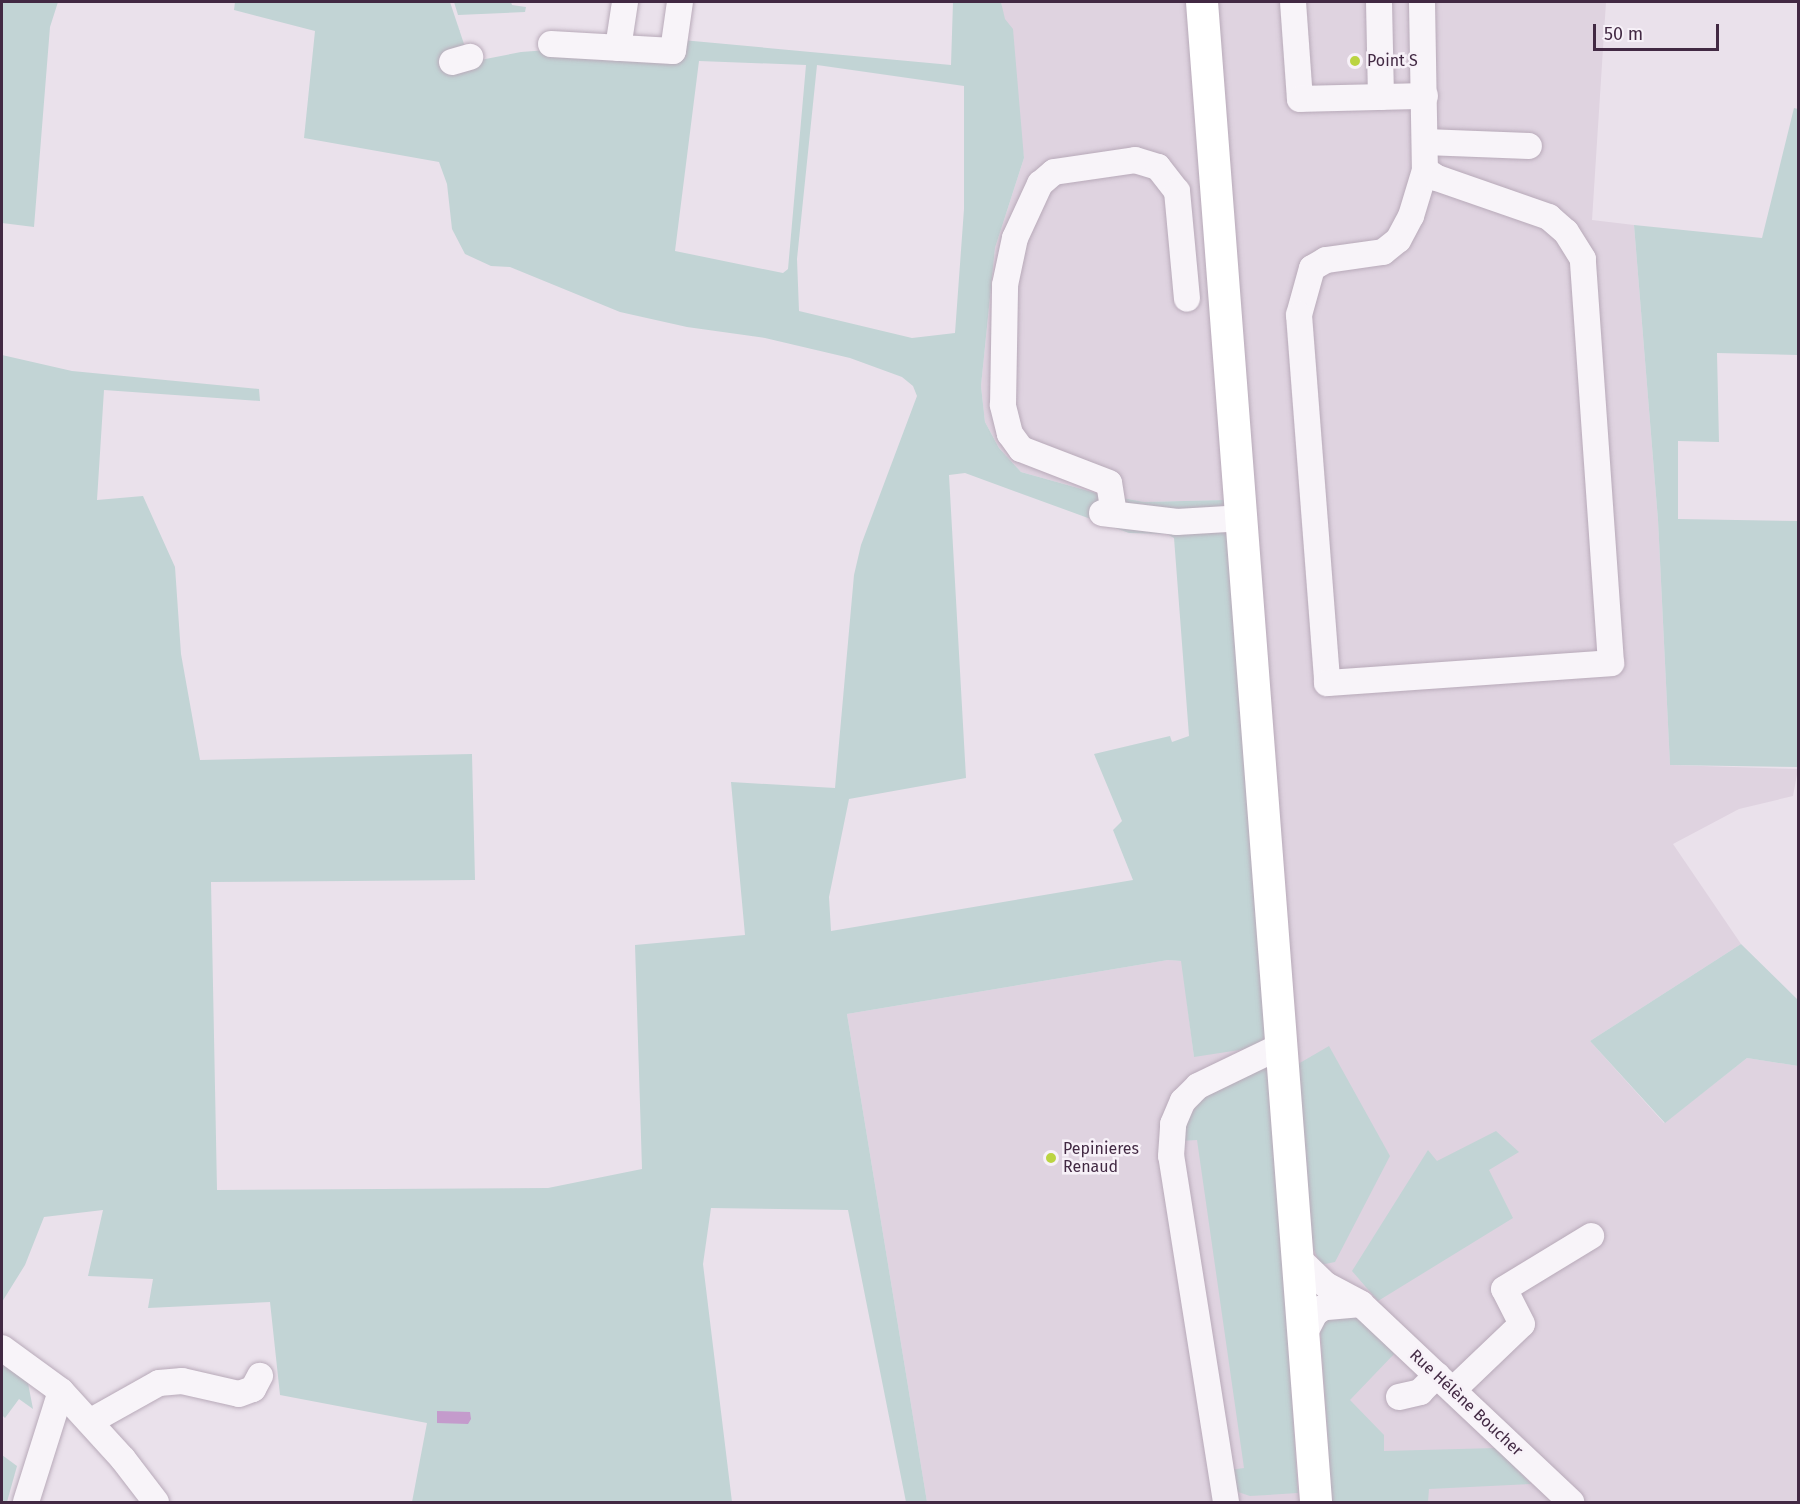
<!DOCTYPE html>
<html>
<head>
<meta charset="utf-8">
<style>
	body { margin:0 }
	#map { position:relative; width:1800px; height:1504px; overflow:hidden; background:#eae1eb; font-family:"Fira Sans",sans-serif }
	div>[style] { position:absolute }
	.built>* { inset:0; background:#dfd3e0 }
	.green>* { inset:0; background:#c2d4d5 }
	.water>* { inset:0; background:#c49bcc }
	.roads { filter:drop-shadow(0 0 2px #b8aab9) drop-shadow(0 0 2px #b8aab9) }
	.minor>* { height:26px; margin:-13px; padding:0 13px; transform-origin:13px; border-radius:13px; background:#f8f4f9 }
	.major>* { height:32px; margin:-16px; padding:0 16px; transform-origin:16px; border-radius:16px; background:#fff }
	.dots>* { width:16px; height:16px; translate:-50% -50%; box-sizing:border-box; border:3px solid #f7f1f8; border-radius:50% }
	span { translate:-50% -50%; white-space:nowrap; text-align:center; line-height:1.15; -webkit-text-stroke:5px #f7f1f8; paint-order:stroke }
	.poi-label { font-size:16px; color:#422943 }
	.left { translate:0 -50%; text-align:left }
	.street-label { font-size:16px; color:#422943 }
	.frame { position:absolute; inset:0; border:3px solid #422943; pointer-events:none }
	.scale { position:absolute; left:1593px; top:24px; width:126px; height:27px; box-sizing:border-box; border:3px solid #422943; border-top:0; padding-left:8px; font-size:18px; line-height:21px; white-space:nowrap; color:#422943; -webkit-text-stroke:4px #f7f1f8; paint-order:stroke }
</style>
</head>
<body>
<div id="map">
	<div class="built">
		<i style="clip-path:polygon(1001px 2px,1606px 2px,1592px 220px,1634px 225px,1658px 520px,1670px 765px,1798px 769px,1793px 796px,1739px 809px,1673px 844px,1741px 944px,1590px 1041px,1664px 1123px,1747px 1058px,1798px 1066px,1798px 1502px,927px 1502px,847px 1014px,1168px 960px,1182px 961px,1194px 1057px,1224px 500px,1144px 502px,1096px 493px,1021px 472px,999px 448px,985px 422px,981px 386px,995px 248px,1024px 158px)"></i>
	</div>
	<div class="green">
		<i style="clip-path:polygon(2px 2px,58px 2px,50px 27px,34px 227px,2px 223px)"></i>
		<i style="clip-path:polygon(evenodd,235px 2px,450px 2px,470px 62px,521px 52px,682px 40px,951px 65px,953px 2px,1001px 2px,1005px 19px,1013px 29px,1024px 158px,995px 248px,981px 386px,985px 422px,999px 448px,1021px 472px,1096px 493px,1144px 502px,1224px 500px,1272px 1045px,1194px 1057px,1181px 961px,1168px 960px,847px 1014px,927px 1502px,906px 1502px,848px 1210px,711px 1208px,703px 1264px,732px 1502px,412px 1502px,427px 1423px,280px 1395px,270px 1302px,148px 1308px,153px 1279px,88px 1276px,103px 1210px,44px 1217px,25px 1265px,2px 1302px,2px 355px,72px 371px,259px 389px,260px 401px,104px 390px,97px 500px,143px 496px,175px 567px,181px 654px,200px 760px,472px 754px,475px 880px,211px 882px,217px 1190px,548px 1188px,642px 1169px,635px 945px,745px 935px,731px 782px,835px 788px,854px 575px,861px 545px,917px 396px,913px 386px,902px 377px,850px 358px,765px 338px,687px 327px,620px 312px,510px 267px,491px 266px,465px 254px,452px 229px,447px 184px,439px 162px,304px 138px,315px 31px,234px 10px,235px 2px,699px 61px,806px 65px,788px 269px,783px 273px,675px 251px,699px 61px,235px 2px,817px 65px,964px 86px,964px 209px,955px 333px,912px 338px,799px 311px,797px 259px,817px 65px,235px 2px,965px 473px,1129px 533px,1167px 534px,1174px 538px,1189px 736px,1172px 742px,1170px 736px,1094px 754px,1122px 821px,1113px 830px,1133px 880px,831px 931px,829px 897px,849px 799px,966px 778px,949px 475px,965px 473px)"></i>
		<i style="clip-path:polygon(454px 2px,511px 2px,512px 5px,526px 7px,525px 12px,458px 15px)"></i>
		<i style="clip-path:polygon(1794px 108px,1798px 109px,1798px 355px,1717px 353px,1719px 442px,1678px 441px,1678px 519px,1798px 521px,1798px 767px,1670px 765px,1658px 520px,1634px 225px,1762px 238px)"></i>
		<i style="clip-path:polygon(1741px 944px,1798px 1000px,1798px 1066px,1747px 1058px,1665px 1123px,1590px 1041px)"></i>
		<i style="clip-path:polygon(1329px 1046px,1390px 1156px,1335px 1262px,1320px 1265px,1313px 1247px,1298px 1064px)"></i>
		<i style="clip-path:polygon(1271px 1067px,1298px 1493px,1250px 1496px,1235px 1491px,1230px 1470px,1244px 1468px,1197px 1140px,1180px 1141px,1180px 1135px,1201px 1097px,1258px 1068px)"></i>
		<i style="clip-path:polygon(1496px 1131px,1519px 1152px,1489px 1170px,1513px 1218px,1378px 1301px,1352px 1271px,1428px 1150px,1437px 1161px)"></i>
		<i style="clip-path:polygon(1359px 1316px,1395px 1353px,1350px 1400px,1384px 1435px,1384px 1451px,1496px 1448px,1531px 1484px,1429px 1489px,1428px 1502px,1332px 1502px,1320px 1327px,1326px 1319px)"></i>
		<i style="clip-path:polygon(2px 1363px,27px 1378px,33px 1409px,19px 1399px,5px 1418px,2px 1415px)"></i>
		<i style="clip-path:polygon(2px 1455px,17px 1466px,7px 1502px,2px 1502px)"></i>
	</div>
	<div class="water">
		<i style="clip-path:polygon(437px 1411px,470px 1412px,471px 1419px,468px 1424px,437px 1423px)"></i>
	</div>
	<div class="roads">
		<div class="minor">
			<i style="left:1293px;top:2px;width:97px;rotate:85.9deg"></i>
			<i style="left:1300px;top:99px;width:125px;rotate:-1.4deg"></i>
			<i style="left:1379px;top:2px;width:95px;rotate:88.8deg"></i>
			<i style="left:1422px;top:2px;width:168px;rotate:89deg"></i>
			<i style="left:1425px;top:170px;width:48px;rotate:106.9deg"></i>
			<i style="left:1411px;top:216px;width:27px;rotate:118deg"></i>
			<i style="left:1398px;top:240px;width:19px;rotate:141deg"></i>
			<i style="left:1383px;top:252px;width:58px;rotate:172deg"></i>
			<i style="left:1326px;top:260px;width:16px;rotate:150deg"></i>
			<i style="left:1312px;top:268px;width:49px;rotate:105.5deg"></i>
			<i style="left:1299px;top:315px;width:369px;rotate:85.6deg"></i>
			<i style="left:1327px;top:683px;width:285px;rotate:-4deg"></i>
			<i style="left:1611px;top:663px;width:405px;rotate:-94deg"></i>
			<i style="left:1583px;top:259px;width:32px;rotate:-122deg"></i>
			<i style="left:1566px;top:232px;width:23px;rotate:-139deg"></i>
			<i style="left:1549px;top:217px;width:119px;rotate:-160.8deg"></i>
			<i style="left:1437px;top:178px;width:14px;rotate:-146deg"></i>
			<i style="left:551px;top:44px;width:122px;rotate:3.3deg"></i>
			<i style="left:673px;top:51px;width:49px;rotate:-81.9deg"></i>
			<i style="left:618px;top:48px;width:47px;rotate:-81.3deg"></i>
			<i style="left:452px;top:62px;width:19px;rotate:-16deg"></i>
			<i style="left:1425px;top:142px;width:104px;rotate:2.2deg"></i>
			<i style="left:1102px;top:513px;width:76px;rotate:6.8deg"></i>
			<i style="left:1177px;top:522px;width:67px;rotate:-3.4deg"></i>
			<i style="left:1114px;top:514px;width:31px;rotate:-99deg"></i>
			<i style="left:1109px;top:483px;width:94px;rotate:-158.9deg"></i>
			<i style="left:1021px;top:449px;width:19px;rotate:-126deg"></i>
			<i style="left:1010px;top:434px;width:30px;rotate:-104deg"></i>
			<i style="left:1003px;top:405px;width:120px;rotate:-89deg"></i>
			<i style="left:1005px;top:285px;width:48px;rotate:-78deg"></i>
			<i style="left:1015px;top:238px;width:60px;rotate:-65.2deg"></i>
			<i style="left:1040px;top:184px;width:18px;rotate:-41deg"></i>
			<i style="left:1054px;top:172px;width:82px;rotate:-8.4deg"></i>
			<i style="left:1135px;top:160px;width:24px;rotate:17deg"></i>
			<i style="left:1158px;top:167px;width:31px;rotate:52deg"></i>
			<i style="left:1177px;top:191px;width:108px;rotate:84.7deg"></i>
			<i style="left:1300px;top:1260px;width:36px;rotate:44deg"></i>
			<i style="left:1326px;top:1285px;width:40px;rotate:28deg"></i>
			<i style="left:1361px;top:1304px;width:37px;rotate:175deg"></i>
			<i style="left:1324px;top:1307px;width:11px;rotate:146deg"></i>
			<i style="left:1315px;top:1313px;width:22px;rotate:117deg"></i>
			<i style="left:1361px;top:1304px;width:289px;rotate:43.3deg"></i>
			<i style="left:2px;top:1348px;width:73px;rotate:36.1deg"></i>
			<i style="left:61px;top:1391px;width:92px;rotate:47.6deg"></i>
			<i style="left:123px;top:1459px;width:54px;rotate:52.5deg"></i>
			<i style="left:1453px;top:1390px;width:95px;rotate:-43.7deg"></i>
			<i style="left:1522px;top:1324px;width:39px;rotate:-117deg"></i>
			<i style="left:1504px;top:1289px;width:102px;rotate:-31.3deg"></i>
			<i style="left:1399px;top:1397px;width:22px;rotate:-13deg"></i>
			<i style="left:1420px;top:1392px;width:24px;rotate:-45deg"></i>
			<i style="left:91px;top:1421px;width:78px;rotate:-29.2deg"></i>
			<i style="left:159px;top:1383px;width:23px;rotate:-5deg"></i>
			<i style="left:182px;top:1381px;width:58px;rotate:12.8deg"></i>
			<i style="left:239px;top:1394px;width:15px;rotate:-20deg"></i>
			<i style="left:253px;top:1389px;width:15px;rotate:-62deg"></i>
			<i style="left:26px;top:1502px;width:116px;rotate:-72.5deg"></i>
			<i style="left:1226px;top:1502px;width:350px;rotate:-99deg"></i>
			<i style="left:1171px;top:1156px;width:32px;rotate:-86deg"></i>
			<i style="left:1173px;top:1124px;width:25px;rotate:-67deg"></i>
			<i style="left:1183px;top:1101px;width:21px;rotate:-45deg"></i>
			<i style="left:1198px;top:1086px;width:94px;rotate:-25.8deg"></i>
		</div>
		<div class="major">
			<i style="left:1202px;top:2px;width:1504px;rotate:85.65deg"></i>
		</div>
	</div>
	<div class="dots">
		<i style="left:1355px;top:61px;background:#bbd442"></i>
		<i style="left:1051px;top:1158px;background:#bbd442"></i>
	</div>
	<div class="poi-label">
		<span class="left" style="left:1367px;top:61px">Point S</span>
		<span class="left" style="left:1063px;top:1158px">Pepinieres<br>Renaud</span>
	</div>
	<div class="street-label">
		<span style="left:1466px;top:1403px;rotate:43deg">Rue Hélène Boucher</span>
	</div>
	<div class="frame"></div>
	<div class="scale">50 m</div>
</div>
</body>
</html>
